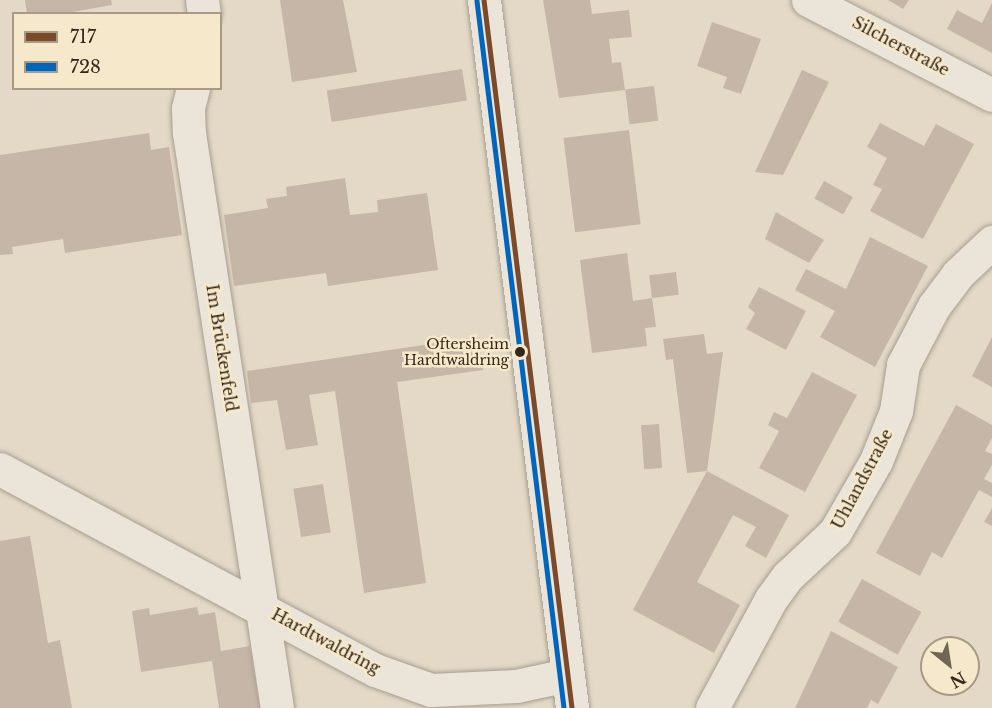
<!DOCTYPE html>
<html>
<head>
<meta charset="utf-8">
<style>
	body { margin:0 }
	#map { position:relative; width:992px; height:708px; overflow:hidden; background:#e3d9c6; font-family:"Libre Baskerville",serif }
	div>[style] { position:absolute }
	.building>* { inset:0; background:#c6b6a7; transform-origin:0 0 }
	.roads { filter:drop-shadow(0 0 2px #a79e90) drop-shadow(0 0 2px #a79e90) }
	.minor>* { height:33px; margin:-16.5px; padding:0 16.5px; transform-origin:16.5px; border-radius:16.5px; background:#eae4d9 }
	.bus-1>* { height:4.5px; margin:-2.25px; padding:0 2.25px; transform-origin:2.25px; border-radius:2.25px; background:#7a4b2a }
	.bus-2>* { height:4.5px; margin:-2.25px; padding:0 2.25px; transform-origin:2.25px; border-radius:2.25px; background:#0065bd }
	.dots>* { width:16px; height:16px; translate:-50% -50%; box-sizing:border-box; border:3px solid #f6e8ca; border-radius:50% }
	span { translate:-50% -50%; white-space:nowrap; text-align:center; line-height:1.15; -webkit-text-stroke:5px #f6e8ca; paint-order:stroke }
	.bus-label { font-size:14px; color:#34261a }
	.right { translate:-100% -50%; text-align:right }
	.street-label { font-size:16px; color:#34261a }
	.legend { position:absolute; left:12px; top:12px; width:210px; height:78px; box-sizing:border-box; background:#f6e8ca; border:2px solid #a89a84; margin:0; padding:8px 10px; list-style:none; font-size:18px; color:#34261a }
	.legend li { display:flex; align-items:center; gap:12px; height:30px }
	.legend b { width:30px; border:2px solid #a89a84 }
	.north { position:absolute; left:920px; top:636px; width:60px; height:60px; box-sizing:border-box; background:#f6e8ca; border:2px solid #a89a84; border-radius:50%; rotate:150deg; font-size:16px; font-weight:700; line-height:24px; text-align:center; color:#34261a }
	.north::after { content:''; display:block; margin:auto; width:21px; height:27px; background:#716556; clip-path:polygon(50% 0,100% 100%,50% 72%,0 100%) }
</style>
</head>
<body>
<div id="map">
	<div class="building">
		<i style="clip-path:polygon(25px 0,111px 0,112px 5px,61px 14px,27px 14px)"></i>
		<i style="clip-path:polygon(280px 0,343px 0,357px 72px,292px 82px)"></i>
		<i style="clip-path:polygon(543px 0,590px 0,592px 14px,629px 10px,632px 37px,609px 39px,612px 63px,621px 62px,625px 90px,559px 98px)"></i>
		<i style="clip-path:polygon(888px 0,909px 0,903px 9px)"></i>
		<i style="clip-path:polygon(992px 3px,992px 53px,947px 29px,957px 10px,982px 23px)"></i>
		<i style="clip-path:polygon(712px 22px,761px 39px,741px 94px,723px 88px,727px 77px,697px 66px)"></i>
		<i style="left:462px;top:69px;width:32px;height:137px;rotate:81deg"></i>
		<i style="clip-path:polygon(802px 70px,829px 82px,783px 175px,755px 172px)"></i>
		<i style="left:654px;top:86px;width:35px;height:29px;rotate:83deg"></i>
		<i style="clip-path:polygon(880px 123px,924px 146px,936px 124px,974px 144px,923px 239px,870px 211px,882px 189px,873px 185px,887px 158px,867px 147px)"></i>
		<i style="left:629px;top:130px;width:95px;height:66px;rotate:83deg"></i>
		<i style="clip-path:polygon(149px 133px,151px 150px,169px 147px,182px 235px,65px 253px,63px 239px,12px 247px,13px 254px,0 255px,0 155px)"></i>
		<i style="clip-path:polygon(345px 178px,350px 215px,378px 212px,377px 200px,427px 193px,438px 270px,328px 286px,326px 273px,234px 286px,224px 215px,268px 208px,266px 199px,287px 196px,286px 187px)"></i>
		<i style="left:824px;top:181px;width:33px;height:20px;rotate:29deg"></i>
		<i style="clip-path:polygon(776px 212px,824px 240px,809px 263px,765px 239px)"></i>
		<i style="clip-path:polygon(870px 237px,928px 266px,875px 367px,820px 337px,835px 311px,795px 290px,806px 269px,846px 289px)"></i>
		<i style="clip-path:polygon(627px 253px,633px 301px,652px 298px,656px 327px,645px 328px,647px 346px,592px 353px,580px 260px)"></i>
		<i style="left:676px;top:272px;width:23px;height:27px;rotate:83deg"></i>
		<i style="clip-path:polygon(759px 287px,806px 311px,786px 350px,746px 329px,755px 313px,748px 307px)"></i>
		<i style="clip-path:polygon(704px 334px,707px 354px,723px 352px,707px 471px,687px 473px,673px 359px,666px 360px,663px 339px)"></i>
		<i style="clip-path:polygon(478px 337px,483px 370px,397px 382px,426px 583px,364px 593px,335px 391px,309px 395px,318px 445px,286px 450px,277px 400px,251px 403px,247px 371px)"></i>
		<i style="clip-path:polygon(992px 337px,992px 387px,972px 376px)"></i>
		<i style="clip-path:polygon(812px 372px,857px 395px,805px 492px,759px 468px,779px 431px,768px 425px,774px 412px,787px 418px)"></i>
		<i style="clip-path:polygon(956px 405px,992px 425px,992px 438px,985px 451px,992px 454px,992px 465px,984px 479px,992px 483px,992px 497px,979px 490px,942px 558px,932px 552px,920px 576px,876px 553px)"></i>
		<i style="left:659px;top:424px;width:44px;height:18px;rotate:86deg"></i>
		<i style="clip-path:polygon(707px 471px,789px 515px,766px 558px,745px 546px,756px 527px,733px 515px,697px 582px,740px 605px,714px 653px,633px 610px)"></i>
		<i style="left:323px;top:484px;width:49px;height:30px;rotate:81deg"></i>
		<i style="clip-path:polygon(992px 508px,992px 526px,984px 522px)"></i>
		<i style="clip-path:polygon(30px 536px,48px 643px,60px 640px,72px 708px,0 708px,0 541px)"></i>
		<i style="left:862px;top:579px;width:68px;height:49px;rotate:29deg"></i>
		<i style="clip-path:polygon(197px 607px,199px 615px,215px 612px,221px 651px,250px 646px,260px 708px,219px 708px,212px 661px,141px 672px,132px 611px,149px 608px,150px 615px)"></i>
		<i style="clip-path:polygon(831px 631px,898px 667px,878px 704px,871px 700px,867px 708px,795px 708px)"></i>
	</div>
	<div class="roads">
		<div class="minor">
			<i style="left:202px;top:0;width:14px;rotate:82deg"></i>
			<i style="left:484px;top:0;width:713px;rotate:82.91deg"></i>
			<i style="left:808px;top:0;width:207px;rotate:27.3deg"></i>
			<i style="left:193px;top:88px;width:21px;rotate:104deg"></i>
			<i style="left:188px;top:108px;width:25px;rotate:88deg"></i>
			<i style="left:189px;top:133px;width:582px;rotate:81.3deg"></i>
			<i style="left:0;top:469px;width:425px;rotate:28.2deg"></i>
			<i style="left:375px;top:670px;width:59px;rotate:19.7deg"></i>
			<i style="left:431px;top:690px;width:85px;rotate:-2.7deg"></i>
			<i style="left:516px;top:686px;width:52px;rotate:-12.2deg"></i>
			<i style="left:712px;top:708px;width:124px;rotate:-61.6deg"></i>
			<i style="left:771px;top:599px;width:29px;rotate:-54deg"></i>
			<i style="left:788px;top:576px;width:64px;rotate:-43.1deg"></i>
			<i style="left:835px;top:532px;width:82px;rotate:-60deg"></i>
			<i style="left:876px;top:461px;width:54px;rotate:-68.2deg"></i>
			<i style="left:896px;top:411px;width:47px;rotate:-81.3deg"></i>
			<i style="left:903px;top:365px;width:67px;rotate:-62.3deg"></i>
			<i style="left:934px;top:306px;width:40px;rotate:-53deg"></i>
			<i style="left:958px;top:274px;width:47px;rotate:-43.3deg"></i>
		</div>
	</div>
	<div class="bus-1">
		<i style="left:484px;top:0;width:713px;rotate:82.91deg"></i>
	</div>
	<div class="bus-2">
		<i style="left:477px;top:1px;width:712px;rotate:82.98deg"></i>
	</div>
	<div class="dots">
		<i style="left:520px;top:352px;background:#34261a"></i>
	</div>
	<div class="bus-label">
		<span class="right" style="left:509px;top:352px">Oftersheim<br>Hardtwaldring</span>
	</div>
	<div class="street-label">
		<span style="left:901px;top:46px;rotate:28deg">Silcherstraße</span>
		<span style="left:222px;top:348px;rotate:81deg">Im Brückenfeld</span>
		<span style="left:862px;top:479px;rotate:-62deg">Uhlandstraße</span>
		<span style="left:326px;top:641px;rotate:28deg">Hardtwaldring</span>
	</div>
	<ul class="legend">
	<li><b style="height:8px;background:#7a4b2a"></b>717</li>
	<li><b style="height:8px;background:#0065bd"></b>728</li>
	</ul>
	<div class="north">N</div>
</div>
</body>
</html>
